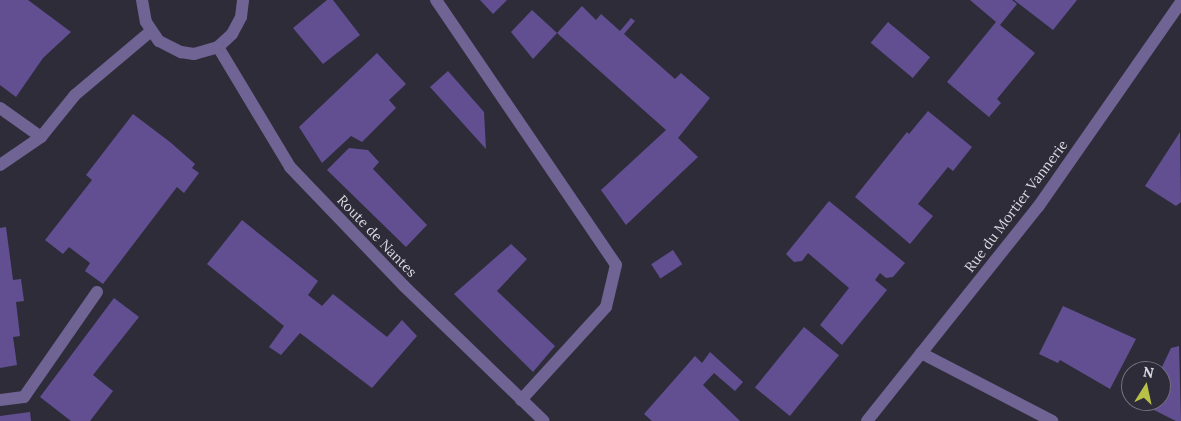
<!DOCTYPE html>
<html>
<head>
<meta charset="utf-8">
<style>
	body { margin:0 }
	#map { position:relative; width:1181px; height:421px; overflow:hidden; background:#2f2c3a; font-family:Lora,serif }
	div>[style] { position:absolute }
	.building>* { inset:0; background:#614f92; transform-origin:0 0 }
	.minor>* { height:12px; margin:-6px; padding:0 6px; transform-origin:6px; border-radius:6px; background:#6f6494 }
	span { translate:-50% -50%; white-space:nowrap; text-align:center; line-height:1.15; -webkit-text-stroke:4.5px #2f2c3a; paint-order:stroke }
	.street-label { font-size:14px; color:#dad9e2 }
	.north { position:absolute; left:1121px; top:361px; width:50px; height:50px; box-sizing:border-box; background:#2f2c3a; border:1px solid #73717d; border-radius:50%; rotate:10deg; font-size:14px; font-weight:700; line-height:20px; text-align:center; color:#dad9e2 }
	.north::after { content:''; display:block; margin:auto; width:18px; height:22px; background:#b8c147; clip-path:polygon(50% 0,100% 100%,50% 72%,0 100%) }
</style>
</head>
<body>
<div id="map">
	<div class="building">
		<i style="clip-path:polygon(0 0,28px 0,71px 32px,43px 58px,16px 97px,0 85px)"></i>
		<i style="clip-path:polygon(327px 0,333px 0,360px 35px,323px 64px,293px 28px)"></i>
		<i style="clip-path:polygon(480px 0,507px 0,493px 14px)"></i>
		<i style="clip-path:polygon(970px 0,1012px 0,1017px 4px,1000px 25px,1035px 53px,997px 99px,1001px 103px,989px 117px,947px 82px,996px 22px)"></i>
		<i style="clip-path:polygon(1014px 0,1077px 0,1053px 30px)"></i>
		<i style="clip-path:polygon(582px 6px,596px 20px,601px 14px,620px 31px,631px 18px,635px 21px,624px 34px,675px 79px,681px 73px,710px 98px,678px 138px,698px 157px,626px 225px,601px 190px,666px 130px,557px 33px)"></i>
		<i style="clip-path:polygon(532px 10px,557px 33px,533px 59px,511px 32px)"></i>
		<i style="left:888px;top:22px;width:55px;height:27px;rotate:40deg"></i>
		<i style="clip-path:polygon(377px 53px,406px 84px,389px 100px,396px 108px,362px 142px,351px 136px,322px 163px,299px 127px)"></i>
		<i style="clip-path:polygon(448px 71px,484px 112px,486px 149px,430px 87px)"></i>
		<i style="clip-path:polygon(928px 111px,972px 147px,953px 171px,948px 167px,918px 204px,933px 216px,910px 244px,855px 197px,907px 132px,909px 134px)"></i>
		<i style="clip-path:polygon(133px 114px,170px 142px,195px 164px,192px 168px,199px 173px,184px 193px,177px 187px,103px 284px,85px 271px,90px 263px,69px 247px,63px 254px,45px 240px,92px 180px,86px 175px)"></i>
		<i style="clip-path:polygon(1180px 132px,1181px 202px,1176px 206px,1145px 186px)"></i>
		<i style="clip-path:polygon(349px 148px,368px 150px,379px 162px,373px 169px,427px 225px,406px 247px,327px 170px)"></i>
		<i style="clip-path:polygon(829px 201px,905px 263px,893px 277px,886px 278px,880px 273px,875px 280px,887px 290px,842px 345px,820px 325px,849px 288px,808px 253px,802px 261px,794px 262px,786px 254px)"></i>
		<i style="clip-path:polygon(242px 220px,318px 281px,308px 295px,322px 306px,333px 294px,387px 337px,402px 320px,417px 336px,372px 388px,300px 333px,281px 355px,269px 347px,284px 326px,207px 264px)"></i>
		<i style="clip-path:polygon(6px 227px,13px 280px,21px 279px,24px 301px,16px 302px,20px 336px,13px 337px,17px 365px,0 368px,0 228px)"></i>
		<i style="clip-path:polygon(511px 244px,527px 259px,497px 291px,555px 346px,533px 372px,454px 294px)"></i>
		<i style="left:673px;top:250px;width:17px;height:26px;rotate:57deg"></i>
		<i style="clip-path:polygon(114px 298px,139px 317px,93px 375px,113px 391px,90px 421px,71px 421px,40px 397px)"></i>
		<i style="clip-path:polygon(1063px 306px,1136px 339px,1110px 389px,1060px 360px,1058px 363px,1039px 354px)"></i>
		<i style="left:804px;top:327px;width:45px;height:78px;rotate:39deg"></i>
		<i style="clip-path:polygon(1179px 346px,1181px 421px,1176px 421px,1142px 404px,1144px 401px,1161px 401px,1160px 371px,1171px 348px)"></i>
		<i style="clip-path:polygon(710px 352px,743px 382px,735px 391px,714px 373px,703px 385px,740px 421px,652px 421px,644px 414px,695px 356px,702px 363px)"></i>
		<i style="clip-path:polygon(30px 412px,31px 421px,0 421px,0 416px)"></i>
	</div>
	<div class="minor">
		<i style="left:142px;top:0;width:22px;rotate:80deg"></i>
		<i style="left:146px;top:22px;width:23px;rotate:56deg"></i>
		<i style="left:159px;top:41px;width:25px;rotate:27deg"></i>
		<i style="left:181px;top:52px;width:13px;rotate:9deg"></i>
		<i style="left:194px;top:54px;width:25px;rotate:-16deg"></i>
		<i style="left:218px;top:47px;width:19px;rotate:-43deg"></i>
		<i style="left:232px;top:34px;width:19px;rotate:-62deg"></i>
		<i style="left:241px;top:17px;width:17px;rotate:-83deg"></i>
		<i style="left:436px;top:0;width:320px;rotate:55.8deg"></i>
		<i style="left:616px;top:265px;width:43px;rotate:103.4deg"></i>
		<i style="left:606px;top:307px;width:126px;rotate:132.4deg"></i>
		<i style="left:218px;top:47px;width:140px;rotate:59deg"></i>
		<i style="left:290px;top:167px;width:165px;rotate:46.2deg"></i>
		<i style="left:404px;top:286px;width:194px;rotate:44deg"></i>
		<i style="left:0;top:108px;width:50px;rotate:35.3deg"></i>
		<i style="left:0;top:165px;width:50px;rotate:-34.3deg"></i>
		<i style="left:41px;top:137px;width:54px;rotate:-51deg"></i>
		<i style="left:75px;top:95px;width:99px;rotate:-40.1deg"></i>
		<i style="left:921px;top:353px;width:148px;rotate:27.4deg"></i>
		<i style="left:0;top:400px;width:24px;rotate:-7deg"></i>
		<i style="left:24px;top:397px;width:128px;rotate:-55.2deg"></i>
		<i style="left:867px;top:421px;width:274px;rotate:-51.4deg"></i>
		<i style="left:1038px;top:207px;width:250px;rotate:-55.1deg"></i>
	</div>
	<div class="street-label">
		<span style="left:1016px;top:206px;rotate:-53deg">Rue du Mortier Vannerie</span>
		<span style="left:377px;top:236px;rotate:46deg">Route de Nantes</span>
	</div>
	<div class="north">N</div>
</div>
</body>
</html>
